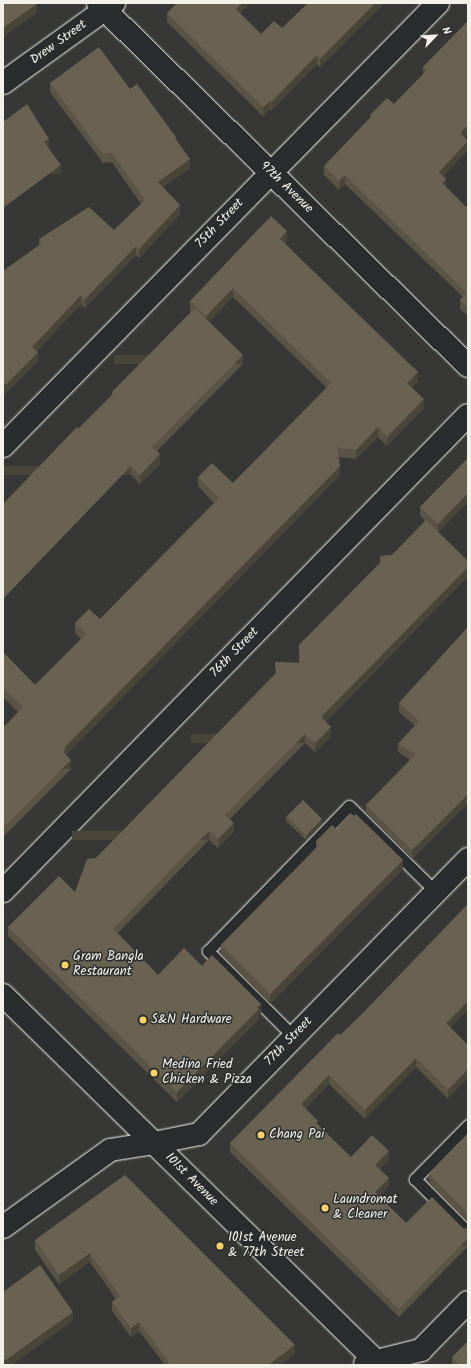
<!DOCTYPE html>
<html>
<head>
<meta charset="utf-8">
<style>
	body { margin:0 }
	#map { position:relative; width:471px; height:1368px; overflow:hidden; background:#373835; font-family:Kalam,sans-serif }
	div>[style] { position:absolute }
	.roads { filter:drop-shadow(0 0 1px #f4f1e8) drop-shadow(0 0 1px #f4f1e8) }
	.service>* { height:11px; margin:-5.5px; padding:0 5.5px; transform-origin:5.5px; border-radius:5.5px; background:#2a2d2e }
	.minor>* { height:22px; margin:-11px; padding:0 11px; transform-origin:11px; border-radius:11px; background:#2a2d2e }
	.wall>* { inset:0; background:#5a5447 }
	.shaded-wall>* { inset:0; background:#4a4539; transform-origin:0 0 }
	.building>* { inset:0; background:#696252; transform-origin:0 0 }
	.dots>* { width:11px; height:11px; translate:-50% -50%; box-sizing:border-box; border:2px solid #2a2d2e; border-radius:50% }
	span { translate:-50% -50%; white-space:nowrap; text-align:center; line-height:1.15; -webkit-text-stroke:3px #2a2d2e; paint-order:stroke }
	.street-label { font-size:13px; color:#f4f1e8 }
	.poi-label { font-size:13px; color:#f4f1e8 }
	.left { translate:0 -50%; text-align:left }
	.frame { position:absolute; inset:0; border:4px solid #f4f1e8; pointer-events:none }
	.north { position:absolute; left:415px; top:16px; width:40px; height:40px; -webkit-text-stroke:3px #2a2d2e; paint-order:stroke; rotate:65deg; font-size:11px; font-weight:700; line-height:16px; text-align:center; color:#f4f1e8 }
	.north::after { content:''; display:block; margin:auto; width:14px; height:18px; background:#f4f1e8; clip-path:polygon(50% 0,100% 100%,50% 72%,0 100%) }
</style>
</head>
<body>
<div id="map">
	<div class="roads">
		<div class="service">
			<i style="left:294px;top:1037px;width:122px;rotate:-135deg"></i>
			<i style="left:208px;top:951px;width:202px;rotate:-45.8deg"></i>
			<i style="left:349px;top:806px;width:122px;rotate:44.7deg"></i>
			<i style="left:468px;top:1125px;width:76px;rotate:134.5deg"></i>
			<i style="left:415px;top:1179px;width:75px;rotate:45deg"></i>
		</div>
		<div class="minor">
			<i style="left:98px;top:3px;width:518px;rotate:44.45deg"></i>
			<i style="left:3px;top:83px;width:137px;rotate:-35.8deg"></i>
			<i style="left:3px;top:446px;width:621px;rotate:-45.52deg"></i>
			<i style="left:3px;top:891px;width:665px;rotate:-45.67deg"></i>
			<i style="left:3px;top:995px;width:528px;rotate:44.46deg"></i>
			<i style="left:3px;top:1227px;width:132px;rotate:-35.7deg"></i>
			<i style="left:110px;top:1150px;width:45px;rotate:-9deg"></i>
			<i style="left:154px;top:1143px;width:46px;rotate:-11.3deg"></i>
			<i style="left:199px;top:1134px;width:385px;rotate:-45.6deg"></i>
			<i style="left:365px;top:1364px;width:58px;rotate:-14deg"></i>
			<i style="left:421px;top:1350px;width:67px;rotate:-45.6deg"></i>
		</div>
	</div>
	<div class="wall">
		<i style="clip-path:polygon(384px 3px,320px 67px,317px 64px,271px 111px,270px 109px,263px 116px,167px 22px,167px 13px,240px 14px,261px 34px)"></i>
		<i style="clip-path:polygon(468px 21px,468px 134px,464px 138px,468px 150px,443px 176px,446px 187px,466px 207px,468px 205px,468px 316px,460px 309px,460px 300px,463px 297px,345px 184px,339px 190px,324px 175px,324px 166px,370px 118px,370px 115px,394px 104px,423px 75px,423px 67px)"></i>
		<i style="clip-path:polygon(50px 83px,130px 89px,176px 140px,190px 168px,163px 187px,180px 214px,139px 258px,136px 255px,85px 308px,81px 304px,37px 351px,38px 361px,3px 396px,39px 245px,39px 239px,114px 230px,141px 204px,112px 162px,103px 163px,50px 92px)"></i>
		<i style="clip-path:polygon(287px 241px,285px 243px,418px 381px,412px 387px,424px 408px,387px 446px,378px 437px,356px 459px,339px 457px,340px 475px,66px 755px,71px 769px,3px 837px,3px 728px,18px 712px,3px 697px,3px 652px,35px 685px,81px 639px,75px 633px,75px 623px,100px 619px,214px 503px,198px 486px,198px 477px,233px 483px,327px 388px,233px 297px,209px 322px,243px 364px,157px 451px,160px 464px,140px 484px,131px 475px,78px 429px,112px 395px,112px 392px,191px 312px,190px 310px,190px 301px)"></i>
		<i style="clip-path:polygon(468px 458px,468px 502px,438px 532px,468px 576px,326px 722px,331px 736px,315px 752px,305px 743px,230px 819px,234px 832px,218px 848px,209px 840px,118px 933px,158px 975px,202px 966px,261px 1014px,259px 1015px,259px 1019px,177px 1102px,8px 936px,8px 927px,75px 892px,96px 858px,276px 674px,275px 662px,299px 663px,299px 645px,380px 563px,380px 556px,392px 555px,425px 521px,420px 515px,420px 507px)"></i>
		<i style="clip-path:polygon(468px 627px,468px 803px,412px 859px,366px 813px,366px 805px,410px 760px,398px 752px,398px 744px,415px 726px,399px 712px,399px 703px)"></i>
		<i style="clip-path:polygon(286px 816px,322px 824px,306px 840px,286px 821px)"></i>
		<i style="clip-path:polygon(336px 829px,403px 869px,270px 1004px,221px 954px,221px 945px,316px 848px,316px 841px)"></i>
		<i style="clip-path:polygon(468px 904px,468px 1009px,450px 1028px,448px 1099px,416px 1067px,365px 1119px,329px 1084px,305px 1109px,318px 1125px,351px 1157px,389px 1160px,380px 1169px,389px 1186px,379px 1197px,406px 1223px,463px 1228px,468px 1229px,468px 1246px,399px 1317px,230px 1152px,230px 1143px,362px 1014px)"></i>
		<i style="clip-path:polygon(468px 1134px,468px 1222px,429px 1183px,429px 1174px)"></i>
		<i style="clip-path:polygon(125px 1175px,295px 1354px,280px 1365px,165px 1365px,139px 1331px,131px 1337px,112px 1311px,112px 1302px,116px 1299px,90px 1262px,59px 1284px,35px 1250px,35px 1240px)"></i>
		<i style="clip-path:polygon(452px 1357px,468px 1365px,452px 1365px)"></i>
	</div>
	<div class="shaded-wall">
		<i style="clip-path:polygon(242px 3px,250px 3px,236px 18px,236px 9px)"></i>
		<i style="clip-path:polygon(375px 3px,384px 3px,320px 67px,320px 59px)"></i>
		<i style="clip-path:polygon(37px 4px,37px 13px,3px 37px,3px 28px)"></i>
		<i style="clip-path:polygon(317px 55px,317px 64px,271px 111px,271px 102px)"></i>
		<i style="clip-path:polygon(270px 101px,270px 109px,263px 116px,263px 107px)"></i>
		<i style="clip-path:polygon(468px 125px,468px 134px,460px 142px,460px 133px)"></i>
		<i style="clip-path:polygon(49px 139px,49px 148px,44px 151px,44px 142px)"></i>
		<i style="clip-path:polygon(468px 141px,468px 150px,439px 181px,439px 172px)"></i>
		<i style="clip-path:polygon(190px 159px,190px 168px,158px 191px,158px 182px)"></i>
		<i style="left:61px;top:165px;width:9px;height:72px;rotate:90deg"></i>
		<i style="clip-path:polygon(345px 175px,345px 184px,339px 190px,339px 181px)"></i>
		<i style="clip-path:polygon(446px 179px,446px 188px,442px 183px)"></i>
		<i style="clip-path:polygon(180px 205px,180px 214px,139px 258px,139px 249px)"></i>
		<i style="clip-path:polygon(287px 231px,287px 241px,280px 248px,280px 239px)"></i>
		<i style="clip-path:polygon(136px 246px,136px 255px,85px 308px,85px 299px)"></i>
		<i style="clip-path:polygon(233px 288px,233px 297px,206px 326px,206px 316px)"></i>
		<i style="clip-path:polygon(81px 295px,81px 304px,32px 356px,32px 347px)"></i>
		<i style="clip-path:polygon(38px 352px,38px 361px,3px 396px,3px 387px)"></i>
		<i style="left:243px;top:355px;width:9px;height:129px;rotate:90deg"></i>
		<i style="clip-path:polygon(418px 372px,418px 381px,407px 392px,407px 383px)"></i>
		<i style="clip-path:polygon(424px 399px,424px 408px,387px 446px,387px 437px)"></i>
		<i style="clip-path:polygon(378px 427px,378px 437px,356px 459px,356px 450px)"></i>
		<i style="clip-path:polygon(160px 454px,160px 464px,140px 484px,140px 475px)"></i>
		<i style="left:131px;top:466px;width:9px;height:185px;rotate:90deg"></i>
		<i style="clip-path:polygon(340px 466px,340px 475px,66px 755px,63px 752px,64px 748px)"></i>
		<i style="clip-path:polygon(468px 493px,468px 502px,438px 533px,438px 524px)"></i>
		<i style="clip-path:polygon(468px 567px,468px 576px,321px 727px,321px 717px)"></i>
		<i style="clip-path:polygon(331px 727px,331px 736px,315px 752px,315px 743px)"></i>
		<i style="left:305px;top:734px;width:9px;height:114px;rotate:90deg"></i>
		<i style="left:71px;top:760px;width:9px;height:96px;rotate:90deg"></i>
		<i style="clip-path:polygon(468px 794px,468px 803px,412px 859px,412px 850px)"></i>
		<i style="clip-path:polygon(322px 819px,322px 824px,306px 840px,306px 836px)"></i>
		<i style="clip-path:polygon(234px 823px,234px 832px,218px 848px,218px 839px)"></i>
		<i style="left:209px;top:831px;width:9px;height:137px;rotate:90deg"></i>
		<i style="clip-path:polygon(403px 860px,403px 869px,270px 1004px,270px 994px)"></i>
		<i style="clip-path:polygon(468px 1001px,468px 1009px,446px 1032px,446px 1023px)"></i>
		<i style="clip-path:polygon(261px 1004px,261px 1014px,259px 1015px,259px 1019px,177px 1102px,177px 1092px)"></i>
		<i style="clip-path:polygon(416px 1058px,416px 1067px,365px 1119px,365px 1110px)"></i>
		<i style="clip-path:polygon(468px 1069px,468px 1078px,448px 1099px,448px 1090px)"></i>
		<i style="clip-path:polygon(329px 1075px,329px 1084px,301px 1113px,301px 1104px)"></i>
		<i style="clip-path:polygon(389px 1151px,389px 1160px,375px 1173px,375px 1165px)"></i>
		<i style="clip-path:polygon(389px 1178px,389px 1186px,375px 1201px,375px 1192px)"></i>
		<i style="left:468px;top:1238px;width:8px;height:99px;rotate:90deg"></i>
		<i style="clip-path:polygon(90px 1253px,90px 1262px,59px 1284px,59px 1275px)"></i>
		<i style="clip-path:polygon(73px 1312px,73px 1321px,12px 1365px,3px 1365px,3px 1362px)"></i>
		<i style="clip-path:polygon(139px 1322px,139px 1331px,131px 1337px,131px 1328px)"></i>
		<i style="clip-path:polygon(295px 1345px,295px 1354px,280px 1365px,268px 1365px)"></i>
	</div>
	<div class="building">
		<i style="clip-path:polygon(3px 3px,37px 3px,37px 4px,3px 28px)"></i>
		<i style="clip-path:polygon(177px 3px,242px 3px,236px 9px,261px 34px,274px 21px,282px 28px,308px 3px,375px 3px,320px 59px,317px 55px,271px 102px,270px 101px,263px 107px,167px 13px)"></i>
		<i style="clip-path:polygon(468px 21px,468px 125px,460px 133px,468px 141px,439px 172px,446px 179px,442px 183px,466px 207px,468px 205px,468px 307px,460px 300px,467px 293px,345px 175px,339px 181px,324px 166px,372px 116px,370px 115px,387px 98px,394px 104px,427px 70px,423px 67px)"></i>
		<i style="clip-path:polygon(99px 47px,130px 89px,137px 84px,176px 137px,175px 138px,190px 159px,158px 182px,180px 205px,139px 249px,136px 246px,85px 299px,81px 295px,32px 347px,38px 352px,3px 387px,3px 271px,42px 243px,39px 239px,89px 207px,114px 230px,145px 200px,112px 153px,103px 154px,50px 83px)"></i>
		<i style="clip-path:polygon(27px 104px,49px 139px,44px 142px,61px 165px,3px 208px,3px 122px)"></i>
		<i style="clip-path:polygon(271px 216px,287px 231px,280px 239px,418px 372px,407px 383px,424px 399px,387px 437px,378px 427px,356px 450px,337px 447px,340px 466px,64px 748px,66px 749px,63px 752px,71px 760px,3px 828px,3px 728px,23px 707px,3px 688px,3px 652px,35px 685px,86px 634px,75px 623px,89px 609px,100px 619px,219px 498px,198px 477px,212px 463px,233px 483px,331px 383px,233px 288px,206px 316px,190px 301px)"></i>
		<i style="clip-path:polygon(195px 308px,243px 355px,152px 447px,160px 454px,140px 475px,131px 466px,3px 599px,3px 504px,77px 427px,78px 429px,114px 393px,112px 392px)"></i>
		<i style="clip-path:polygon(468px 458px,468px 493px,438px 524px,420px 507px)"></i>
		<i style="clip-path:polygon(426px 520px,468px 561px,468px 567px,321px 717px,331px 727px,315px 743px,305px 734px,225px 815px,234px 823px,218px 839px,209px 831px,113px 929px,158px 975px,184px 948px,202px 966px,212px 955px,261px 1004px,257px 1008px,259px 1009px,177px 1092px,8px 927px,59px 876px,75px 892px,87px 859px,96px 858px,276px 673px,275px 662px,300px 663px,299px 645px,381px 562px,380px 556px,392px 555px)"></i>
		<i style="clip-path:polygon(468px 627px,468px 794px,412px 850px,366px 805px,416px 754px,398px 744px,419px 721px,399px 703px)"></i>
		<i style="left:303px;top:800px;width:27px;height:23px;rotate:45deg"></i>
		<i style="clip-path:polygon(351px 813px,354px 816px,356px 814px,403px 860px,270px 994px,221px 945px,319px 845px,316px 841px,332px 825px,336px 829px)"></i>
		<i style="clip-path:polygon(468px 904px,468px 1001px,446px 1023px,468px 1045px,468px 1069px,448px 1090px,416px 1058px,365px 1110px,329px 1075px,301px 1104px,318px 1121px,316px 1123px,351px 1157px,372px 1135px,389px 1151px,375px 1165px,389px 1178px,375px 1192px,406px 1223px,432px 1197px,463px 1228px,468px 1229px,468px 1238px,399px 1309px,230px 1143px,338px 1033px,340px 1035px,362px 1014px)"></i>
		<i style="clip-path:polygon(468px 1134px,468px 1213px,429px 1174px)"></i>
		<i style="clip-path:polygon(125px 1175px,295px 1345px,268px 1365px,166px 1365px,169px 1362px,139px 1322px,131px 1328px,112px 1302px,120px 1296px,90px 1253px,59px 1275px,35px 1240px)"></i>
		<i style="clip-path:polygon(40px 1265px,73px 1312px,3px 1362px,3px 1292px)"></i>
		<i style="clip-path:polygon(468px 1341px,468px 1365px,460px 1365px,452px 1357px)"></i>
	</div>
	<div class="dots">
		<i style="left:65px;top:965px;background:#ffd166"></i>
		<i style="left:143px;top:1020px;background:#ffd166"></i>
		<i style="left:154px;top:1073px;background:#ffd166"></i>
		<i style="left:261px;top:1135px;background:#ffd166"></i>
		<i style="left:325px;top:1208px;background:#ffd166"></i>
		<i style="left:220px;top:1246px;background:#ffd166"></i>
	</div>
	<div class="street-label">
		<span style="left:59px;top:43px;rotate:-36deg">Drew Street</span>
		<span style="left:286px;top:188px;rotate:44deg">97th Avenue</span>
		<span style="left:220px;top:224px;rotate:-46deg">75th Street</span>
		<span style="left:235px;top:653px;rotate:-46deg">76th Street</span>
		<span style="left:289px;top:1042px;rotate:-46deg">77th Street</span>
		<span style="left:191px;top:1180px;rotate:45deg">101st Avenue</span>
	</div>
	<div class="poi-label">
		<span class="left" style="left:73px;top:965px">Gram Bangla<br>Restaurant</span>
		<span class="left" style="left:151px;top:1020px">S&amp;N Hardware</span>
		<span class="left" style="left:162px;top:1073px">Medina Fried<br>Chicken &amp; Pizza</span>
		<span class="left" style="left:269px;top:1135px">Chang Pai</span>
		<span class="left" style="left:333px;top:1208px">Laundromat<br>&amp; Cleaner</span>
		<span class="left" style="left:228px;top:1246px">101st Avenue<br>&amp; 77th Street</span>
	</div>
	<div class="frame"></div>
	<div class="north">N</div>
</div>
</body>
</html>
